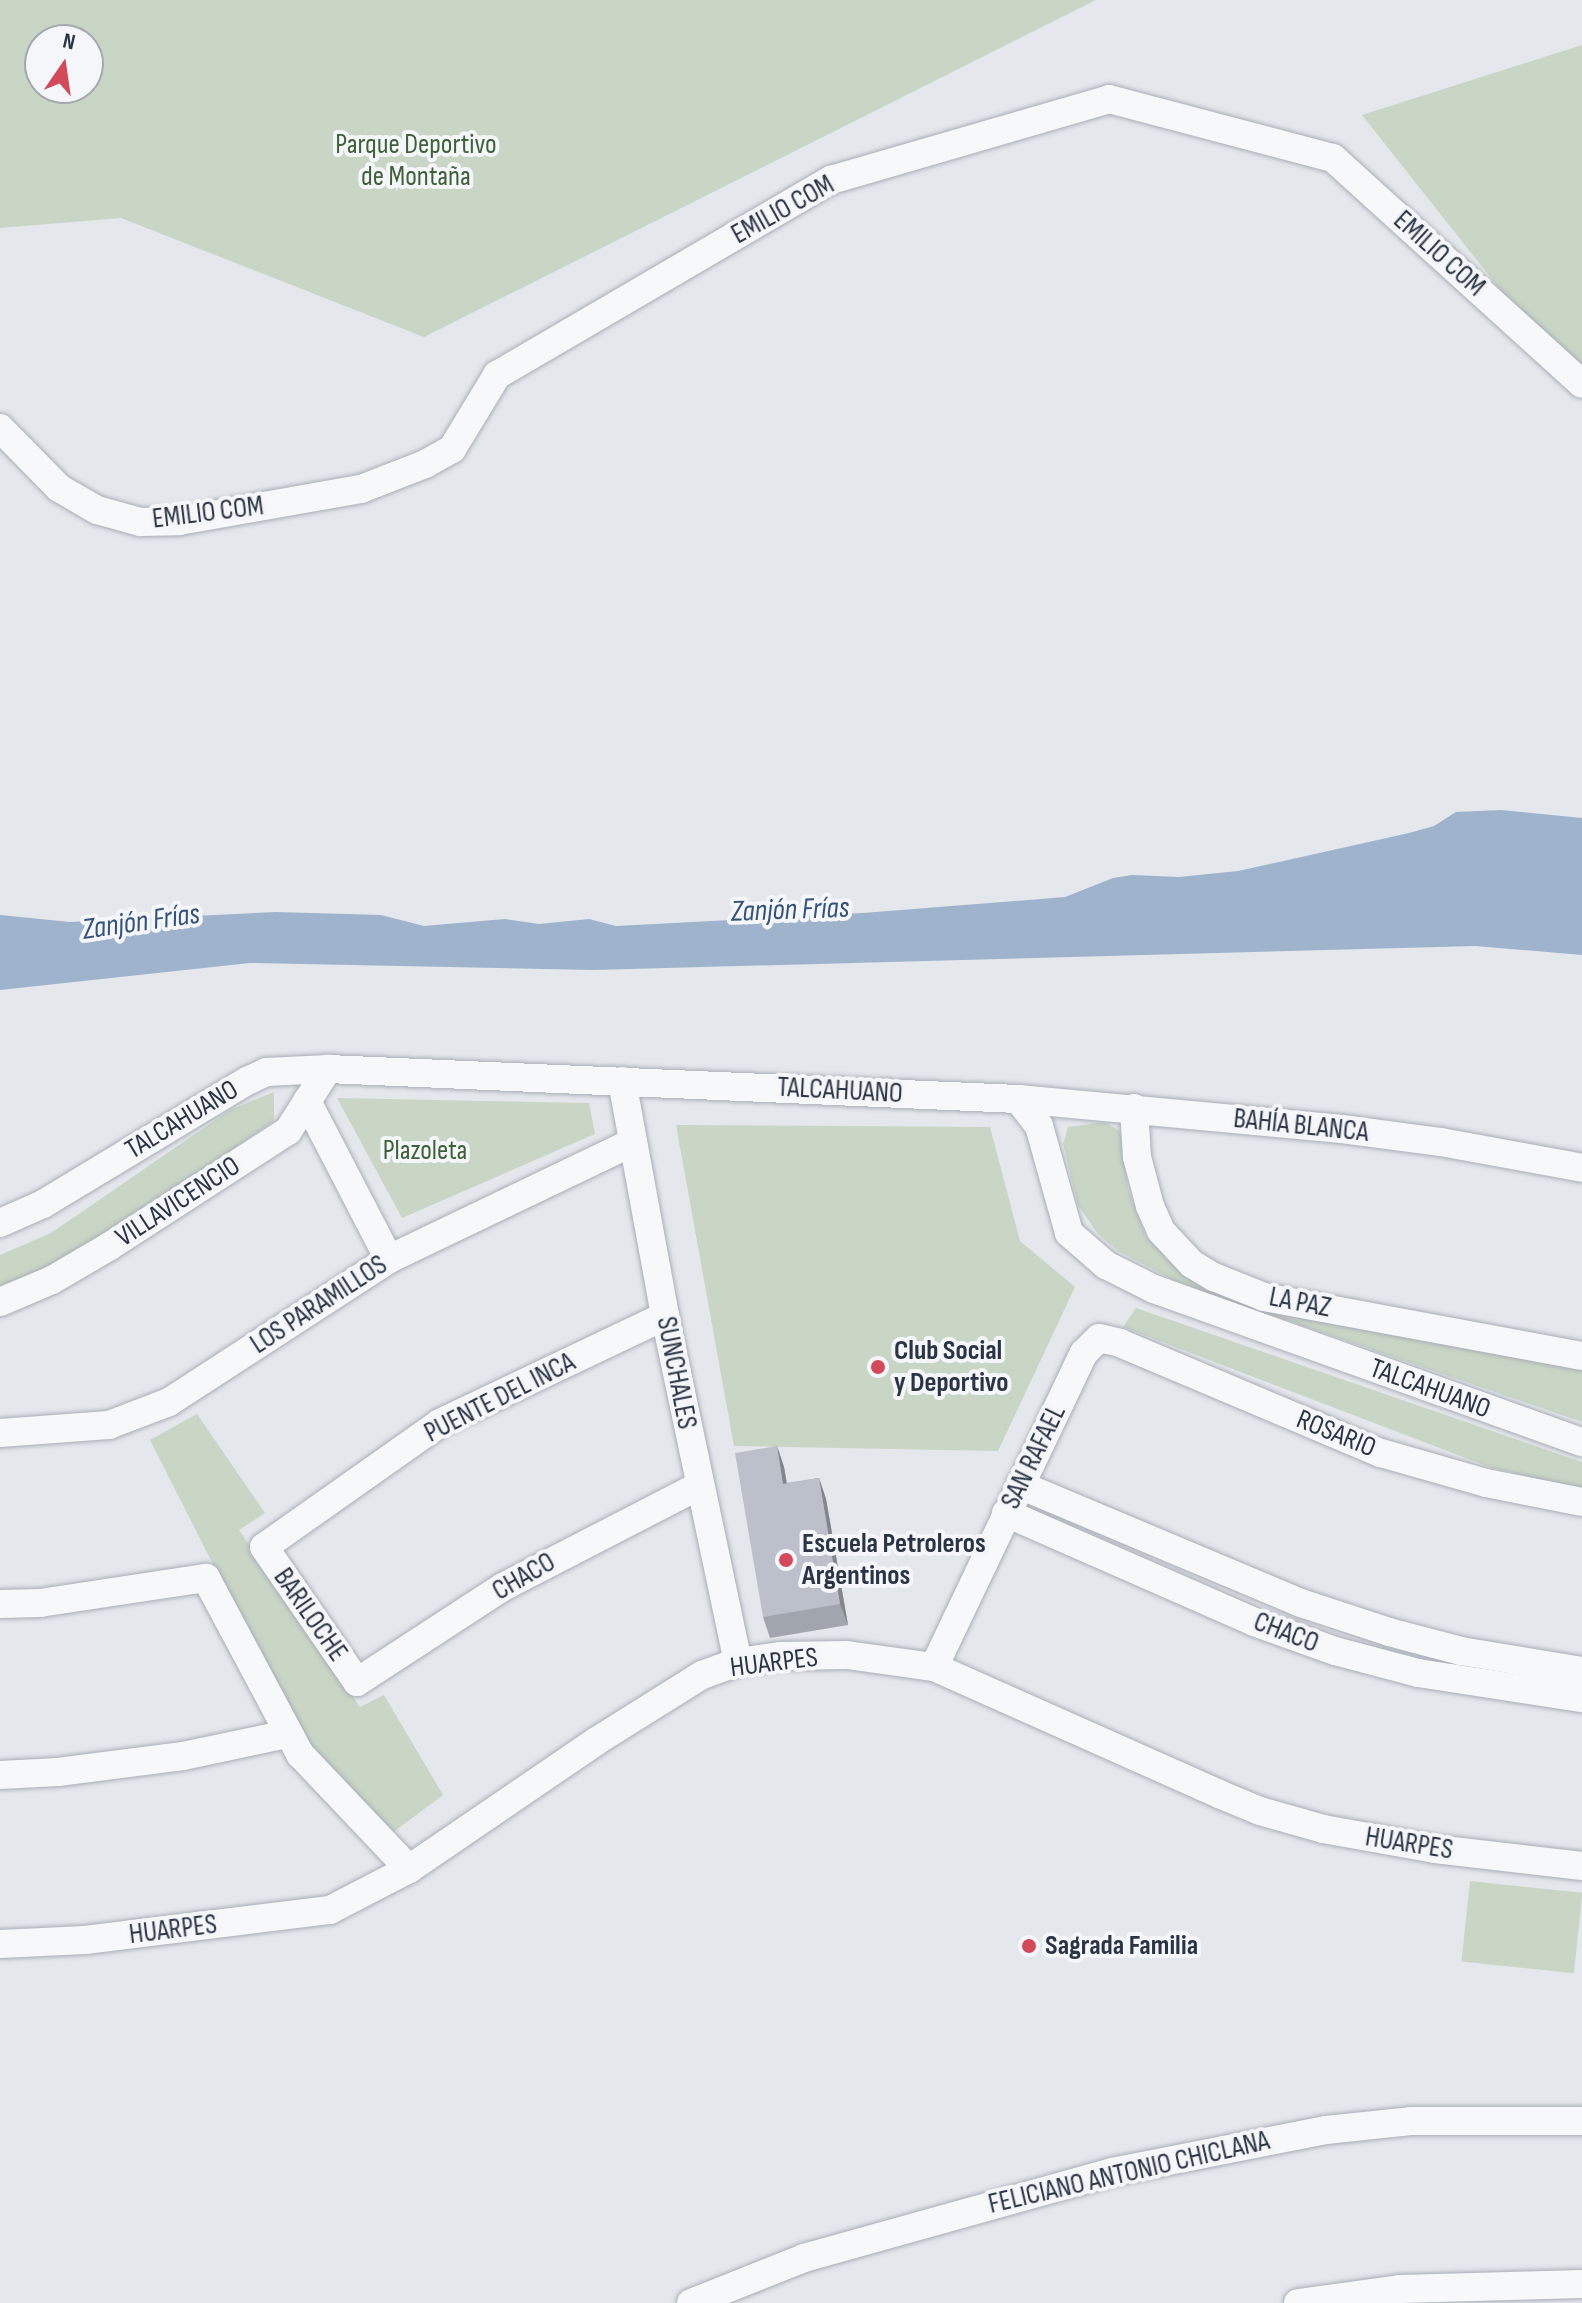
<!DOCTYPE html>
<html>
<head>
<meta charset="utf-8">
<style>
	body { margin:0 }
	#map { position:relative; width:1582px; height:2303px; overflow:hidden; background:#e4e7ec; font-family:"Sofia Sans Condensed",sans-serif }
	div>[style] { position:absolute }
	.green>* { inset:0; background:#c9d6c5; transform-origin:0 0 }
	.water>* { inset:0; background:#9fb4cc }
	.roads { filter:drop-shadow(0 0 2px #a9aeb7) drop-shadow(0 0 2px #a9aeb7) }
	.minor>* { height:28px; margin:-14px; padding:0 14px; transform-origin:14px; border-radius:14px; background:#f7f8fa }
	.wall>* { inset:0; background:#a1a5ae }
	.shaded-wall>* { inset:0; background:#83868d }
	.building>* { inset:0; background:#bbc0ca }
	.dots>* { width:22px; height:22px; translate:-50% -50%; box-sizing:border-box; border:4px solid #f4f6f9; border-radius:50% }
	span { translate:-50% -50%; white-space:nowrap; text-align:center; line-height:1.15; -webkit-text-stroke:8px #f4f6f9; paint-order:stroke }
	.park-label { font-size:28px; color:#3f6138 }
	.street-label { font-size:28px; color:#2b3445 }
	.poi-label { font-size:28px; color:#2b3445; font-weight:700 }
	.left { translate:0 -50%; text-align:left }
	.water-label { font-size:30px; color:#34527a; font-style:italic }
	.north { position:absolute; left:24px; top:24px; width:80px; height:80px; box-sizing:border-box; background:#f4f6f9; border:2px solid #a4a8b1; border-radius:50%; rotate:13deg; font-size:22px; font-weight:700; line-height:32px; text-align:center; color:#2b3445 }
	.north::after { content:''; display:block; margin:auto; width:28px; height:36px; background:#d1495b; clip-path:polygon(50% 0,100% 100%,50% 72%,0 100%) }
</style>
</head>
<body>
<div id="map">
	<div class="green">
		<i style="clip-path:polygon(evenodd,0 0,1096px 0,424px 337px,121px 218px,0 228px,0 0,40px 40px,88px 40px,88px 88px,40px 88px,40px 40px)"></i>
		<i style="clip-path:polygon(1582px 45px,1582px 393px,1362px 115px)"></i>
		<i style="clip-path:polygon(274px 1092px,274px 1121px,69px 1261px,0 1286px,0 1255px,51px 1233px,230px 1110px)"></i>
		<i style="clip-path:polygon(337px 1098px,589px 1103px,595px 1134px,402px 1218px)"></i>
		<i style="clip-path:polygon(1104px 1122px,1120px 1131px,1128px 1188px,1146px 1237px,1185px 1274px,1582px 1369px,1582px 1422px,1179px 1283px,1118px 1251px,1098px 1234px,1078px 1205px,1063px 1144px,1068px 1127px)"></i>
		<i style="clip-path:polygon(676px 1125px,990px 1127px,1020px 1241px,1075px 1287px,998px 1451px,734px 1446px)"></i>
		<i style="clip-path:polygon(1136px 1308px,1582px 1462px,1582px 1489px,1492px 1468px,1123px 1327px)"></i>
		<i style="clip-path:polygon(197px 1414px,265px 1513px,239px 1530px,360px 1707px,384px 1695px,443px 1795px,388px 1836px,300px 1736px,150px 1440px)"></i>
		<i style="left:1470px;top:1881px;width:113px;height:81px;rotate:6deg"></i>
	</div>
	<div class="water">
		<i style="clip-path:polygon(1501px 810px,1582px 818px,1582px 955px,1475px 946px,594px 970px,250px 963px,0 990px,0 915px,70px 922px,276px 912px,381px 915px,424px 926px,505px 919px,539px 924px,589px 919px,616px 926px,863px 913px,1065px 897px,1113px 878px,1132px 875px,1179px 877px,1238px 871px,1409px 833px,1434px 826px,1456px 812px)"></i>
	</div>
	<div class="roads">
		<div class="minor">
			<i style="left:0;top:428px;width:84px;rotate:45.5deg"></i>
			<i style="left:59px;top:488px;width:44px;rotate:30.1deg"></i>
			<i style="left:97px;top:510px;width:45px;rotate:15.6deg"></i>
			<i style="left:140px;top:522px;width:39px;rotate:-1deg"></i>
			<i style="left:179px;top:521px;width:185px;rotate:-10deg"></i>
			<i style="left:361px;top:489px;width:69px;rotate:-21.3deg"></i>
			<i style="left:425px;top:464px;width:31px;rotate:-29deg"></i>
			<i style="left:452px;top:449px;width:87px;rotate:-58.7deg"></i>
			<i style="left:497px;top:375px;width:387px;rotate:-30.3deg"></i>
			<i style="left:831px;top:180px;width:290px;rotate:-16.2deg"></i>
			<i style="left:1109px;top:99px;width:232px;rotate:14.8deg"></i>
			<i style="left:1333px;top:158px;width:336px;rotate:42.2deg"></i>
			<i style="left:622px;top:1081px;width:239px;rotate:79.6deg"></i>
			<i style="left:665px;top:1316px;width:354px;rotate:78.1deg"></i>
			<i style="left:1018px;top:1099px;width:34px;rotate:52deg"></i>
			<i style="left:1039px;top:1126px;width:111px;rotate:74.3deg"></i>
			<i style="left:1069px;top:1233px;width:49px;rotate:40.9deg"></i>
			<i style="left:1106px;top:1265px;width:54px;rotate:26.6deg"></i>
			<i style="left:1154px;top:1289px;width:455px;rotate:19.7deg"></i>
			<i style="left:307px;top:1101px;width:178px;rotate:62.6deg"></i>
			<i style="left:1134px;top:1108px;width:49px;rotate:86.5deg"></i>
			<i style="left:1137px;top:1157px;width:51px;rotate:75.1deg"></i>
			<i style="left:1150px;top:1206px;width:27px;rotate:66deg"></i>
			<i style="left:1161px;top:1231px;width:45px;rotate:46.8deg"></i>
			<i style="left:1192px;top:1264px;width:26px;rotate:31deg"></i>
			<i style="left:1214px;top:1277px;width:54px;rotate:21.8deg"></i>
			<i style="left:1264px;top:1297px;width:323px;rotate:10.5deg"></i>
			<i style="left:0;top:1223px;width:47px;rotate:-23.8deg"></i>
			<i style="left:43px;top:1204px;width:238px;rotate:-31.1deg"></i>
			<i style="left:247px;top:1081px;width:21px;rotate:-25deg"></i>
			<i style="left:266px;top:1072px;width:62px;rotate:-2.8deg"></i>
			<i style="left:328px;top:1069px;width:691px;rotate:2.49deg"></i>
			<i style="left:1018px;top:1099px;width:325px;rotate:5.3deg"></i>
			<i style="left:1342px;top:1129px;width:100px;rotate:7.5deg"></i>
			<i style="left:1441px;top:1142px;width:143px;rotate:10.4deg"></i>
			<i style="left:0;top:1302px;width:56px;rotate:-22.9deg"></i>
			<i style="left:52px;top:1280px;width:67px;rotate:-30.4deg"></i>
			<i style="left:110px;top:1246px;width:212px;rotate:-32.9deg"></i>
			<i style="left:288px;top:1131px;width:74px;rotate:-57.2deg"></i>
			<i style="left:665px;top:1316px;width:249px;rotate:154.6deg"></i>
			<i style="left:440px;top:1423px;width:215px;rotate:144.8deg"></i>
			<i style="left:264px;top:1547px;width:164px;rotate:55.4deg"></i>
			<i style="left:357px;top:1682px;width:174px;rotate:-33.1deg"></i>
			<i style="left:503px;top:1587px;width:220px;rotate:-27.3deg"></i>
			<i style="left:0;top:1433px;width:109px;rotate:-4.2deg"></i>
			<i style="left:109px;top:1425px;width:64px;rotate:-21deg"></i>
			<i style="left:169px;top:1402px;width:262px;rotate:-33deg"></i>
			<i style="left:389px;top:1259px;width:268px;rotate:-25.6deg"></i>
			<i style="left:1020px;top:1485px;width:305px;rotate:22.8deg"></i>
			<i style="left:1301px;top:1603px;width:93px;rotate:18.2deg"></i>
			<i style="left:1389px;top:1632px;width:74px;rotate:14.8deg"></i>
			<i style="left:1461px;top:1651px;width:123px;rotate:9.4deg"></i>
			<i style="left:1006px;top:1513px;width:271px;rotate:23.7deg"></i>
			<i style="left:1254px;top:1622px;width:86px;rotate:19.7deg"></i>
			<i style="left:1335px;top:1651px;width:86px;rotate:14.8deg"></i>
			<i style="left:1418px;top:1673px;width:166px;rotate:8.7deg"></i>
			<i style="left:0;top:1604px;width:40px;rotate:-1.4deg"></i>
			<i style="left:40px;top:1603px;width:168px;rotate:-8.6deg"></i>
			<i style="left:206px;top:1578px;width:200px;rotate:61.9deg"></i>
			<i style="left:300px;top:1754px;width:158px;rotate:46.5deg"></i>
			<i style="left:934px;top:1667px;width:348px;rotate:-64.5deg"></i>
			<i style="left:1084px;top:1353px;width:21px;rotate:-45deg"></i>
			<i style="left:1099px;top:1338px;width:22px;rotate:13deg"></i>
			<i style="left:1120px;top:1343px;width:283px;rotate:22.9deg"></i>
			<i style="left:1381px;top:1453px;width:109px;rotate:15.9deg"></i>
			<i style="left:1486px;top:1483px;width:98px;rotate:11.2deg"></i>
			<i style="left:0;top:1775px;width:58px;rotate:-3deg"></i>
			<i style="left:58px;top:1772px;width:126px;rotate:-7.3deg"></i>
			<i style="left:183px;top:1756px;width:106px;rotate:-11.9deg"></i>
			<i style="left:0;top:1944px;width:85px;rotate:-2.7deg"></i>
			<i style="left:85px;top:1940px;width:247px;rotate:-7deg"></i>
			<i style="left:330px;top:1910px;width:89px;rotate:-27.4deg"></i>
			<i style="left:409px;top:1869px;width:225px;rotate:-34.3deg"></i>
			<i style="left:595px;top:1742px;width:126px;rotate:-32.1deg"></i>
			<i style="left:702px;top:1675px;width:38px;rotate:-20deg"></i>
			<i style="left:738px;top:1662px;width:42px;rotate:-8.1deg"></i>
			<i style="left:780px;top:1656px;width:67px;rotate:-0.9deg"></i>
			<i style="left:847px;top:1655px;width:88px;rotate:7.9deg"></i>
			<i style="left:934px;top:1667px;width:312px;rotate:24deg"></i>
			<i style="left:1219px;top:1794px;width:44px;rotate:22.5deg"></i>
			<i style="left:1260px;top:1811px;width:66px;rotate:15.9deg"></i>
			<i style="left:1323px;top:1829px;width:114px;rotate:10.1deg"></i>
			<i style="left:1435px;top:1849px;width:148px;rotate:6.6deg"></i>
			<i style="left:691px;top:2303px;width:122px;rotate:-21.7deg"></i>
			<i style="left:804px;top:2258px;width:320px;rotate:-15.6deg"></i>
			<i style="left:1112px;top:2172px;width:218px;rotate:-11.1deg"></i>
			<i style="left:1326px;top:2130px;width:85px;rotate:-6deg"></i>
			<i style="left:1411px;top:2121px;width:171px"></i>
			<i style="left:1298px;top:2303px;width:103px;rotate:-7.8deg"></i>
			<i style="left:1400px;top:2289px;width:182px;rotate:-1.6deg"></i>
		</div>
	</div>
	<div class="wall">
		<i style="clip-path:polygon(777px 1446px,784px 1467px,787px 1483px,819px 1478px,826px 1499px,848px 1625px,770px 1638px,763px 1617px)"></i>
	</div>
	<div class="shaded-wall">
		<i style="clip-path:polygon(777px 1446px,784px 1467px,790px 1505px,783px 1484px)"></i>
		<i style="clip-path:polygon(819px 1478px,826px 1499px,848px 1625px,840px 1604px)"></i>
	</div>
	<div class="building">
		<i style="clip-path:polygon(777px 1446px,783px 1484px,819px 1478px,840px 1604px,763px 1617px,735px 1453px)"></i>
	</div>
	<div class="dots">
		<i style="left:878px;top:1367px;background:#d1495b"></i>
		<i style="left:786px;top:1560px;background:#d1495b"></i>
		<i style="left:1029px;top:1946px;background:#d1495b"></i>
	</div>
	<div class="park-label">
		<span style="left:416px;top:161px">Parque Deportivo<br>de Montaña</span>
		<span style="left:425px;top:1151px">Plazoleta</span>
	</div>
	<div class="street-label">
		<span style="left:783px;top:210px;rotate:-29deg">EMILIO COM</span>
		<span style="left:1439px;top:254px;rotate:42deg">EMILIO COM</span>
		<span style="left:208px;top:513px;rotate:-7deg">EMILIO COM</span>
		<span style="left:840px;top:1091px;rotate:3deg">TALCAHUANO</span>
		<span style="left:182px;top:1120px;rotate:-31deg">TALCAHUANO</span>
		<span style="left:1301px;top:1126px;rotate:6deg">BAHÍA BLANCA</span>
		<span style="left:178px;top:1202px;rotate:-33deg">VILLAVICENCIO</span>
		<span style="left:1300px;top:1303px;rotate:11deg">LA PAZ</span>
		<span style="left:319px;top:1305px;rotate:-33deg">LOS PARAMILLOS</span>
		<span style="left:676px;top:1373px;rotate:79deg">SUNCHALES</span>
		<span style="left:1430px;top:1389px;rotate:20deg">TALCAHUANO</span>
		<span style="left:500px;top:1398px;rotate:-27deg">PUENTE DEL INCA</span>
		<span style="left:1336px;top:1434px;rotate:22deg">ROSARIO</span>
		<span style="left:1034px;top:1457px;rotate:-64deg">SAN RAFAEL</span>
		<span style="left:524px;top:1577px;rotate:-30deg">CHACO</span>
		<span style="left:310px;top:1615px;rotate:55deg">BARILOCHE</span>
		<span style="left:1286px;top:1633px;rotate:21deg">CHACO</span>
		<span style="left:774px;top:1663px;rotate:-7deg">HUARPES</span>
		<span style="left:1409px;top:1844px;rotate:9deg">HUARPES</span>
		<span style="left:173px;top:1930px;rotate:-7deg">HUARPES</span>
		<span style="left:1129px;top:2173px;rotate:-13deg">FELICIANO ANTONIO CHICLANA</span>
	</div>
	<div class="poi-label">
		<span class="left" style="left:894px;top:1367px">Club Social<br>y Deportivo</span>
		<span class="left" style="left:802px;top:1560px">Escuela Petroleros<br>Argentinos</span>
		<span class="left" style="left:1045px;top:1946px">Sagrada Familia</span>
	</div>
	<div class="water-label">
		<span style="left:790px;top:910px;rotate:-2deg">Zanjón Frías</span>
		<span style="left:141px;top:922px;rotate:-8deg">Zanjón Frías</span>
	</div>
	<div class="north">N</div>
</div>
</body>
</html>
